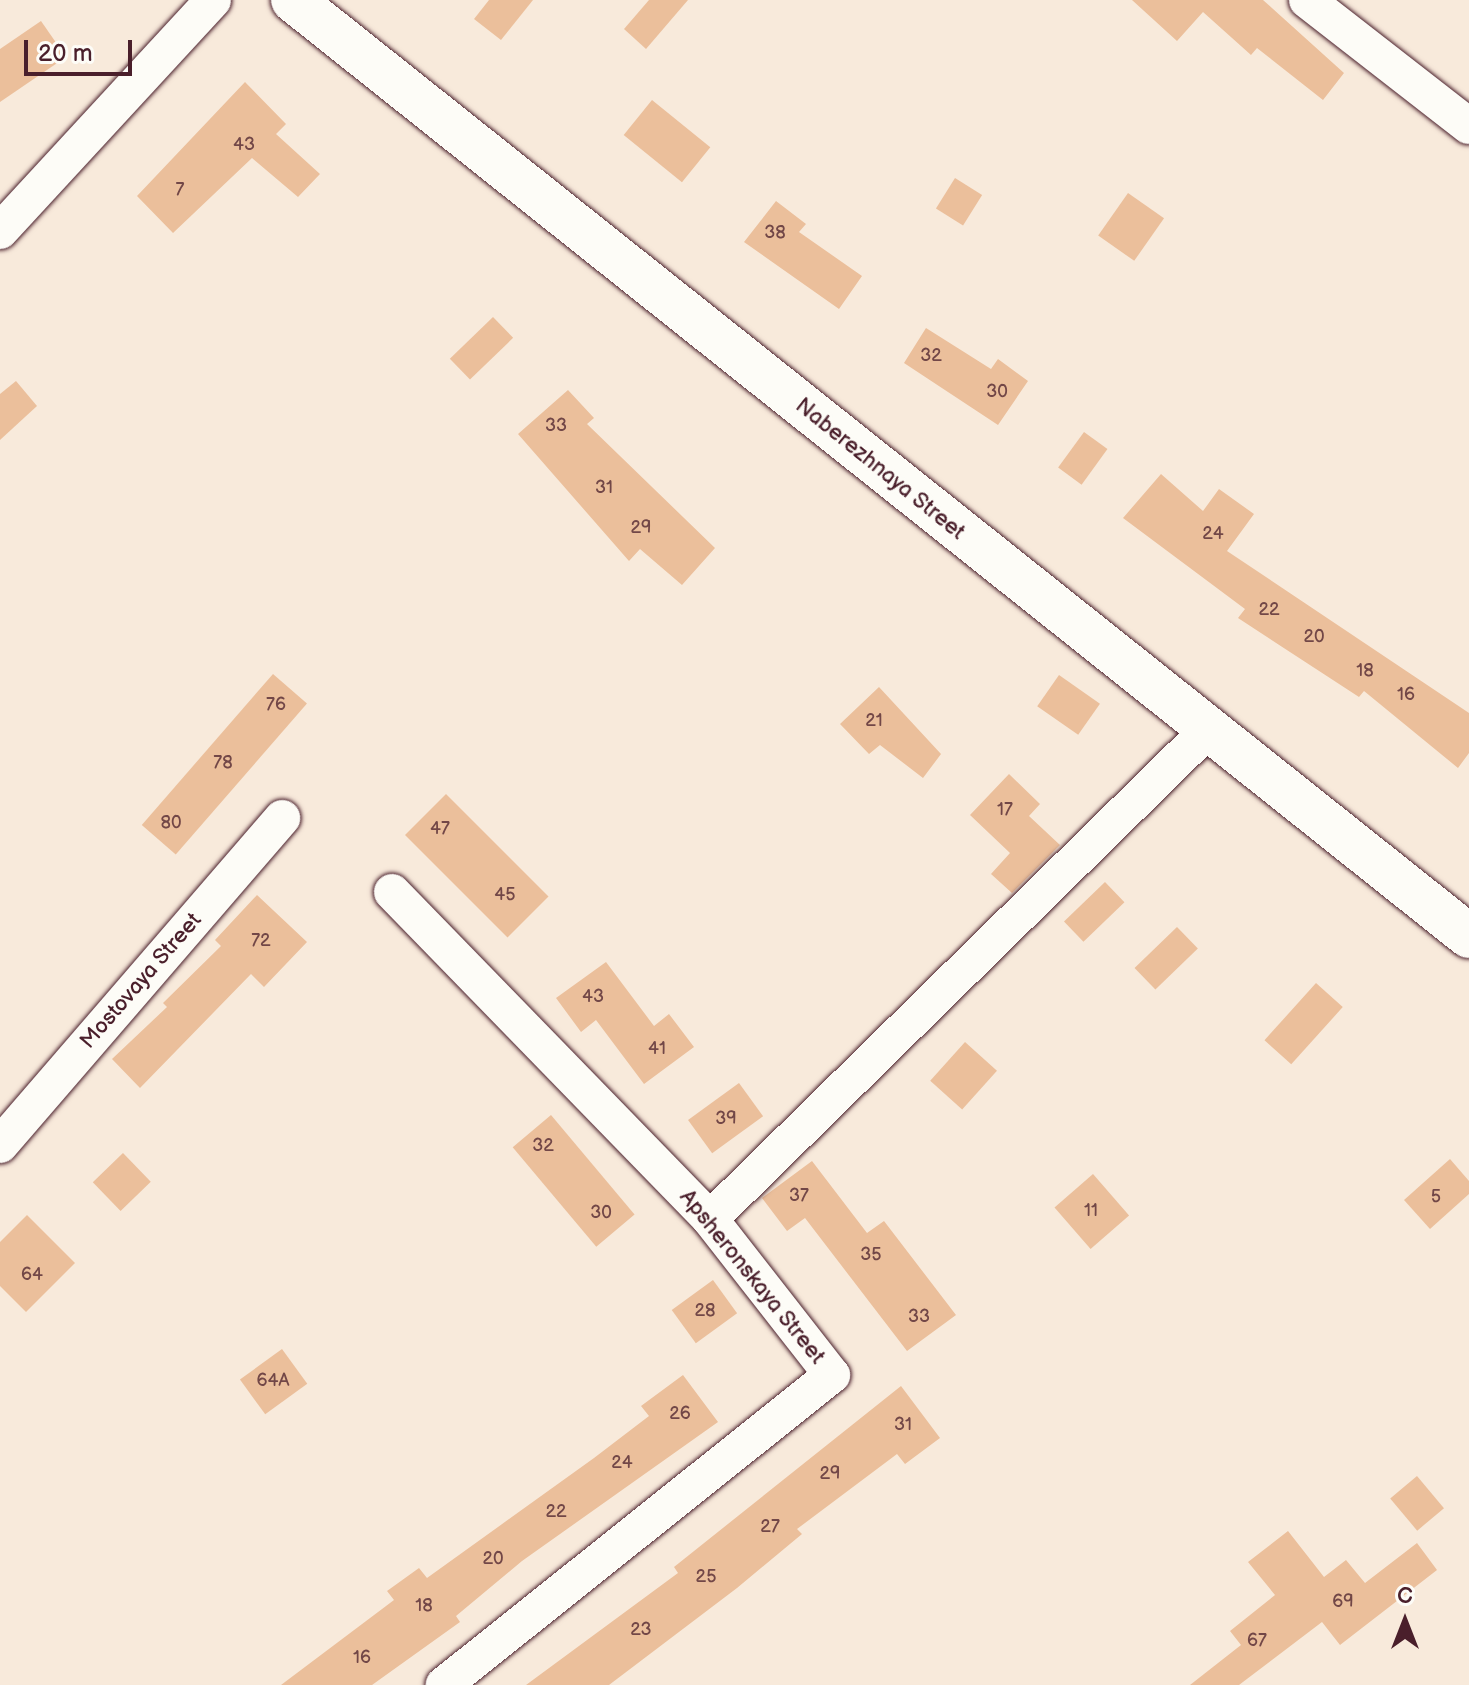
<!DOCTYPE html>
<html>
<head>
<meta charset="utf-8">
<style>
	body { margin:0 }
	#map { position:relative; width:1469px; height:1685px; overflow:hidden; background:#f8eadb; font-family:"Balsamiq Sans",sans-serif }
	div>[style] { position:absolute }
	.building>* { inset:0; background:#ebbf9b; transform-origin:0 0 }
	.roads { filter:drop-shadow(0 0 2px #4a1f2b) drop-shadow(0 0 2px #4a1f2b) }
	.minor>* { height:36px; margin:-18px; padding:0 18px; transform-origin:18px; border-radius:18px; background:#fdfcf7 }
	.tertiary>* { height:44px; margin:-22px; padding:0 22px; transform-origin:22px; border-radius:22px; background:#fdfcf7 }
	span { translate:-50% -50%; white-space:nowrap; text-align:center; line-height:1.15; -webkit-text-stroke:6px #fdfcf7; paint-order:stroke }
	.number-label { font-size:18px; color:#724747 }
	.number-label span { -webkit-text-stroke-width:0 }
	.street-label { font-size:22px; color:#4a1f2b }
	.north { position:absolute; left:1365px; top:1581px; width:80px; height:80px; -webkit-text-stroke:6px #fdfcf7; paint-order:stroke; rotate:0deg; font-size:22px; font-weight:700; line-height:32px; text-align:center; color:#4a1f2b }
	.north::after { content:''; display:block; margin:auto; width:28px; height:36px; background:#4a1f2b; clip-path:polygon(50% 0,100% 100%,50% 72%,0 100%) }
	.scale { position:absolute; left:24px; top:40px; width:108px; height:36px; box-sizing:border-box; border:4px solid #4a1f2b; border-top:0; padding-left:10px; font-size:24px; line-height:28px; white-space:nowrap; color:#4a1f2b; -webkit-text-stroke:6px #fdfcf7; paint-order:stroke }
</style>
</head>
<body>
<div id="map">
	<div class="building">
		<i style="clip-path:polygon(489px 0,533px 0,501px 40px,474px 19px)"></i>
		<i style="clip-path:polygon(649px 0,688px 0,646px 49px,624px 29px)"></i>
		<i style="clip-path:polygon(1132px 0,1263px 0,1344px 73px,1323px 100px,1257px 48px,1251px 55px,1203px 12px,1177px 41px)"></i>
		<i style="clip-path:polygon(41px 21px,66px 57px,0 102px,0 49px)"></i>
		<i style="clip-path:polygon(245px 82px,286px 124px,276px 134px,320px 174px,298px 197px,252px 158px,173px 233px,137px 196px)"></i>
		<i style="left:652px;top:100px;width:75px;height:45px;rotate:39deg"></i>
		<i style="left:955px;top:178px;width:32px;height:36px;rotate:32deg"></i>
		<i style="left:1128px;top:193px;width:44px;height:52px;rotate:35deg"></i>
		<i style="clip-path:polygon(776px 201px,806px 224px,799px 232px,862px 276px,839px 309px,744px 242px)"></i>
		<i style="left:493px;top:317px;width:29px;height:60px;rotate:46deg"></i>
		<i style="clip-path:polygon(926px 328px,991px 369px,998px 359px,1028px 381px,998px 425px,904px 363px)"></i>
		<i style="clip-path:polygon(16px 381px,37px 406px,0 440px,0 394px)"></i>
		<i style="clip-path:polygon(568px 390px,594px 418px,587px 424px,715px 548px,682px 585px,640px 549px,629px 561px,518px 434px)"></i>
		<i style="left:1084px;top:432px;width:29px;height:44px;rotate:36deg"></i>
		<i style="clip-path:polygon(1161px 474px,1203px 511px,1219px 489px,1254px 514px,1227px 551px,1469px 713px,1469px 753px,1458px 768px,1364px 691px,1359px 697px,1238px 618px,1245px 609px,1123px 518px)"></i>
		<i style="left:273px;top:674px;width:45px;height:200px;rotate:41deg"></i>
		<i style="left:1059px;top:675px;width:50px;height:38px;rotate:35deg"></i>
		<i style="clip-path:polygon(879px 687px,941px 754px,923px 778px,880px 745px,869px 754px,840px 724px)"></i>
		<i style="clip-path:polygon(1009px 774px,1040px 804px,1029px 816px,1060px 845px,1012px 893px,991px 874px,1010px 853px,970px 815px)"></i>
		<i style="left:446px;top:794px;width:145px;height:58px;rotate:45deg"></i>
		<i style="left:1105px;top:882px;width:28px;height:57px;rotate:46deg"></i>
		<i style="clip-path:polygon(257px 895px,307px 942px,264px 987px,251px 974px,140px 1088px,112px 1059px,167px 1007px,163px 1003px,221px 946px,215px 940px)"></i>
		<i style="left:1177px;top:927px;width:30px;height:59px;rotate:46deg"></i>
		<i style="clip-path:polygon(606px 962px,654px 1026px,669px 1014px,694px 1047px,644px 1084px,596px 1020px,581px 1032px,556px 998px)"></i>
		<i style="left:1316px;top:983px;width:36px;height:77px;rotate:42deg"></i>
		<i style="left:965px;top:1042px;width:43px;height:52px;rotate:42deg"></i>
		<i style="left:739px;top:1083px;width:41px;height:63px;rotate:54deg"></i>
		<i style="left:551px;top:1115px;width:130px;height:50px;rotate:50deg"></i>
		<i style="left:123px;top:1153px;width:40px;height:42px;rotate:46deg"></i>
		<i style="clip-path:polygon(1450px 1159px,1469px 1181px,1469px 1194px,1430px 1229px,1404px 1200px)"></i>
		<i style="clip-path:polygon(812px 1161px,867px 1233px,884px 1221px,956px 1315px,907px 1351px,805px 1218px,787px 1231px,762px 1198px)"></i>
		<i style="left:1093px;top:1174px;width:55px;height:51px;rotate:49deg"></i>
		<i style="clip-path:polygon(27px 1215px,75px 1263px,26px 1312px,0 1286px,0 1242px)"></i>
		<i style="left:713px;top:1280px;width:41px;height:51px;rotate:54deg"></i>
		<i style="left:282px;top:1349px;width:43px;height:52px;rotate:54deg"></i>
		<i style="clip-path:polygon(683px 1375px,718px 1422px,522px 1561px,456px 1616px,460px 1622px,372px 1685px,281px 1685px,394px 1600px,387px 1591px,419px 1568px,427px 1578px,594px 1458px,649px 1416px,641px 1406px)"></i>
		<i style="clip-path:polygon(901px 1386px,940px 1438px,905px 1464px,897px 1454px,797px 1529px,802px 1534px,737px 1588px,609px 1685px,526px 1685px,678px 1573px,674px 1567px)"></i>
		<i style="left:1417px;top:1476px;width:42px;height:35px;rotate:50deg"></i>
		<i style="clip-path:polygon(1288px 1531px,1324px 1577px,1346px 1560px,1365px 1583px,1417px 1543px,1437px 1570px,1340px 1645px,1322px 1622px,1239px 1685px,1190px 1685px,1241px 1645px,1230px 1631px,1275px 1595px,1248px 1562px)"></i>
	</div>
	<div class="roads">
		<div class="minor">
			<i style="left:1307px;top:0;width:205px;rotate:37.9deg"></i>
			<i style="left:0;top:231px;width:314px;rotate:-47.3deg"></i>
			<i style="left:392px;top:892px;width:456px;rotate:45.8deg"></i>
			<i style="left:710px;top:1219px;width:198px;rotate:52deg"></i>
			<i style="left:832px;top:1375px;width:497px;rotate:141.4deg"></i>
			<i style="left:0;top:1145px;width:432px;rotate:-49.2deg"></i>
			<i style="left:710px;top:1219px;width:697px;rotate:-44.48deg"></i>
		</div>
		<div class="tertiary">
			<i style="left:293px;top:0;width:1503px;rotate:38.52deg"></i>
		</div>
	</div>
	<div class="number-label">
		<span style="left:244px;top:145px">43</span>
		<span style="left:180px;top:190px">7</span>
		<span style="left:775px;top:233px">38</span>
		<span style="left:931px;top:356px">32</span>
		<span style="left:997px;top:392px">30</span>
		<span style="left:556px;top:426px">33</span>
		<span style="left:604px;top:488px">31</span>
		<span style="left:641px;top:528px">29</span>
		<span style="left:1213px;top:534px">24</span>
		<span style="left:1269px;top:610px">22</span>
		<span style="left:1314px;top:637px">20</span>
		<span style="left:1365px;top:671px">18</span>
		<span style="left:1406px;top:695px">16</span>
		<span style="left:276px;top:705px">76</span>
		<span style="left:874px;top:721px">21</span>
		<span style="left:223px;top:763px">78</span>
		<span style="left:1005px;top:810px">17</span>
		<span style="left:171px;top:823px">80</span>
		<span style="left:440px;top:829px">47</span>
		<span style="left:505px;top:895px">45</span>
		<span style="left:261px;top:941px">72</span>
		<span style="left:593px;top:997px">43</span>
		<span style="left:657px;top:1049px">41</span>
		<span style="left:726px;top:1119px">39</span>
		<span style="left:543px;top:1146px">32</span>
		<span style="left:799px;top:1196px">37</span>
		<span style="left:1436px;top:1197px">5</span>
		<span style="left:1091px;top:1211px">11</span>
		<span style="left:601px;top:1213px">30</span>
		<span style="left:871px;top:1255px">35</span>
		<span style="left:32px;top:1275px">64</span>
		<span style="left:705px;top:1311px">28</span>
		<span style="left:919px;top:1317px">33</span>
		<span style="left:273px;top:1381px">64А</span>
		<span style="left:680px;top:1414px">26</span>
		<span style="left:903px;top:1425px">31</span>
		<span style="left:622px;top:1463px">24</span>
		<span style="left:830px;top:1474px">29</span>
		<span style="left:556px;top:1512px">22</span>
		<span style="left:770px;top:1527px">27</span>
		<span style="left:493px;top:1559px">20</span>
		<span style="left:706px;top:1577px">25</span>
		<span style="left:1343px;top:1602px">69</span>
		<span style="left:424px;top:1606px">18</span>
		<span style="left:641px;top:1630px">23</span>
		<span style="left:1257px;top:1641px">67</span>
		<span style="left:362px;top:1658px">16</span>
	</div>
	<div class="street-label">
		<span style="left:880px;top:469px;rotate:39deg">Naberezhnaya Street</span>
		<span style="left:141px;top:981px;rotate:-49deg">Mostovaya Street</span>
		<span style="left:752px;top:1277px;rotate:51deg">Apsheronskaya Street</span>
	</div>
	<div class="north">С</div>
	<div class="scale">20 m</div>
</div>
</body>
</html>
